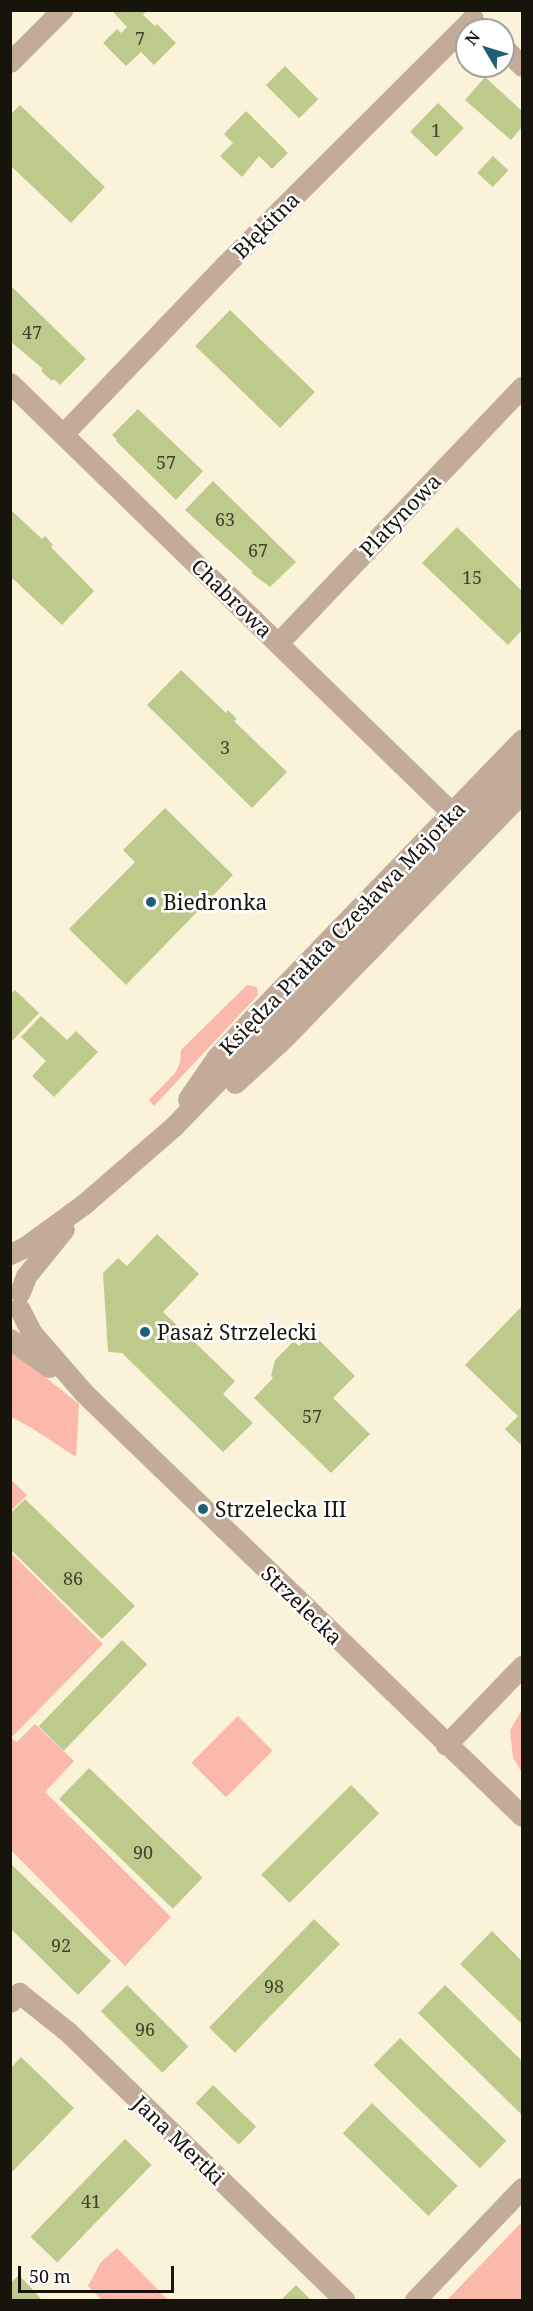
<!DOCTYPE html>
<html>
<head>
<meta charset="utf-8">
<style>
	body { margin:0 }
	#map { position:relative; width:533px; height:2311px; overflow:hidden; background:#fbf2da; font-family:"Noto Serif",serif }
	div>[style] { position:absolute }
	.green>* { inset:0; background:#fab9aa; transform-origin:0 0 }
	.building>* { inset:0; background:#beca8b; transform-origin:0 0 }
	.minor>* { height:21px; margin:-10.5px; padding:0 10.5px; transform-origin:10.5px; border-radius:10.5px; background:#c2ab98 }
	.dots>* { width:16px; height:16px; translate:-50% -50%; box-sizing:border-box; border:3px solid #fff; border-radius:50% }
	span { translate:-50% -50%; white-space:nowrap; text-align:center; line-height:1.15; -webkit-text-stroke:5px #fff; paint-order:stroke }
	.number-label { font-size:18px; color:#41422c }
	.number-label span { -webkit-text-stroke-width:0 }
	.street-label { font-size:21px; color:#17140c }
	.poi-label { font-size:21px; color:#17140c }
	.left { translate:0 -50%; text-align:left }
	.frame { position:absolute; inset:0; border:12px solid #17140c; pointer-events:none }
	.north { position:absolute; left:455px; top:18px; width:60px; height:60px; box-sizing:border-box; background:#fff; border:2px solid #a2a19e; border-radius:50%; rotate:308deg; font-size:16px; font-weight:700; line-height:24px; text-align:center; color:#17140c }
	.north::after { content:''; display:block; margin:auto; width:21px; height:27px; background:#215d75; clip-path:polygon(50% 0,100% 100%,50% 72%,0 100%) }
	.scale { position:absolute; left:18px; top:2266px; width:156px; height:27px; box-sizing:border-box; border:3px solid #17140c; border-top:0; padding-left:8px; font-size:18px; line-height:21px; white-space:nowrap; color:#17140c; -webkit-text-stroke:4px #fff; paint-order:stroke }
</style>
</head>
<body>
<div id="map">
	<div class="green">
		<i style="clip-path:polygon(247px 985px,257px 987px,258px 995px,154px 1106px,149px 1100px,175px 1073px,180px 1063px,181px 1050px)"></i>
		<i style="clip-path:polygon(10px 1349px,79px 1404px,76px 1457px,30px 1427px,11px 1417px)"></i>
		<i style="clip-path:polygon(10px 1479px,27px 1495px,11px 1511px,10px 1511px)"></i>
		<i style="clip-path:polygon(11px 1553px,103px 1644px,11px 1738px,17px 1742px,35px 1724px,74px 1761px,45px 1792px,171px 1917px,125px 1966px,11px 1850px)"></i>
		<i style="clip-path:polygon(522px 1710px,522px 1772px,513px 1758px,510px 1730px)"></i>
		<i style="left:238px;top:1716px;width:49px;height:66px;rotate:45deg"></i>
		<i style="clip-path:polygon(522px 2222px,522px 2300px,447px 2300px)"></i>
		<i style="clip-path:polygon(117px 2248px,168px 2300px,102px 2300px,88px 2286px,101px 2262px)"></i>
	</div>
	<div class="building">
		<i style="clip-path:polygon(116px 10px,147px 10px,143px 15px,155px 26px,157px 24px,176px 43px,154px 65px,141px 52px,126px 66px,103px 43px,117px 29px,121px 33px,127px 27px,114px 13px)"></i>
		<i style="left:285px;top:66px;width:47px;height:27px;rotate:45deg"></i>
		<i style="clip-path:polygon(485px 77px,522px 111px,522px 127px,511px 140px,465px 100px)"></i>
		<i style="left:438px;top:103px;width:36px;height:40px;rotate:44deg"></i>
		<i style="clip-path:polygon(20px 105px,105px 187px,71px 223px,10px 165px,10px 115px)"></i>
		<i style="clip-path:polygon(246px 111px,288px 153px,272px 169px,259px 156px,242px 177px,220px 156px,233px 143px,224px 134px)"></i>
		<i style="left:493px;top:156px;width:21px;height:23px;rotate:43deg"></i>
		<i style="clip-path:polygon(10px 285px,86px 359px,60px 385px,54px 379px,52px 381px,41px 371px,43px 369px,10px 341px)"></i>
		<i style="left:230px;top:310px;width:118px;height:50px;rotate:44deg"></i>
		<i style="clip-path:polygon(138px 409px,203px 471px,176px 500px,116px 441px,117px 440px,112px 435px)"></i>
		<i style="clip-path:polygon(213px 481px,296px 562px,270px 587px,251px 573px,253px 572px,185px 510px)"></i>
		<i style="clip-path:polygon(10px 509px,42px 539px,45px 536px,53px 545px,51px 547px,94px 591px,62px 625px,10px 576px)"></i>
		<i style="clip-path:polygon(457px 527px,522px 591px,522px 630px,508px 645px,422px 563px)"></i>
		<i style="clip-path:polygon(181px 670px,226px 713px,228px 710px,237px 719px,234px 721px,287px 772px,252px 808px,147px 705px)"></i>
		<i style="clip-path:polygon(165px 808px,233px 875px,126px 985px,69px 929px,135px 862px,123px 850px)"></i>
		<i style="clip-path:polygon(15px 990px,39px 1013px,10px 1043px,10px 995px)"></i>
		<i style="clip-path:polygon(41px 1016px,67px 1040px,76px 1031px,98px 1052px,54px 1097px,32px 1076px,46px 1061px,21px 1037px)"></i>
		<i style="clip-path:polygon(157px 1234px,199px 1274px,163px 1312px,235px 1381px,223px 1394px,253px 1423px,223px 1452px,122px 1353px,108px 1352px,103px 1273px,118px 1258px,127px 1266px)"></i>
		<i style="clip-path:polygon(522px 1306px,522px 1446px,505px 1429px,518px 1416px,465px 1365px)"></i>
		<i style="clip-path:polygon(312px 1333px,355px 1376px,333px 1398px,370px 1434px,331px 1473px,254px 1398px,273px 1378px,271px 1376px,275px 1360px,294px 1341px,299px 1346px)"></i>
		<i style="clip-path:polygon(25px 1499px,135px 1606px,102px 1639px,10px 1549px,10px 1514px)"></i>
		<i style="left:122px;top:1640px;width:35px;height:120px;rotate:44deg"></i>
		<i style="left:89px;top:1768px;width:158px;height:43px;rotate:44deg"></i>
		<i style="left:351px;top:1785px;width:40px;height:127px;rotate:45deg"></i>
		<i style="clip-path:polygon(10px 1863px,111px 1961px,78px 1995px,10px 1928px)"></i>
		<i style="left:314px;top:1919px;width:36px;height:151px;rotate:44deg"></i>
		<i style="clip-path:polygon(492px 1931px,522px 1961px,522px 2024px,460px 1964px)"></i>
		<i style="left:127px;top:1985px;width:87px;height:37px;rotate:45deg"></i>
		<i style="clip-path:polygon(445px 1985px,522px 2061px,521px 2114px,418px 2013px)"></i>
		<i style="left:400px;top:2038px;width:148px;height:38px;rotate:44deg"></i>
		<i style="clip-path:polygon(21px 2057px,74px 2108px,10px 2174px,10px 2069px)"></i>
		<i style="left:213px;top:2085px;width:60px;height:25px;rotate:44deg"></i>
		<i style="left:372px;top:2103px;width:119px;height:42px;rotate:44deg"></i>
		<i style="left:125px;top:2139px;width:37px;height:136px;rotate:44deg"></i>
		<i style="clip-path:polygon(19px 2275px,42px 2300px,10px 2300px,10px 2284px)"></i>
		<i style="clip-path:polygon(296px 2285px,311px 2300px,281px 2300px)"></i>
	</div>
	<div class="minor">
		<i style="left:503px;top:47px;width:27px;rotate:45deg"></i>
		<i style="left:10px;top:62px;width:74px;rotate:-45deg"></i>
		<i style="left:10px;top:383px;width:617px;rotate:44.21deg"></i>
		<i style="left:63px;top:434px;width:233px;rotate:-46.2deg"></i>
		<i style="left:224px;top:266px;width:351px;rotate:-44.9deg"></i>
		<i style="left:278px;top:643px;width:354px;rotate:-46.4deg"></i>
		<i style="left:235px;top:1083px;width:67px;rotate:-42.6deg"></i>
		<i style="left:284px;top:1038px;width:342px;rotate:-45.9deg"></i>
		<i style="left:188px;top:1099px;width:51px;rotate:-55.4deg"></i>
		<i style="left:217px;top:1057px;width:57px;rotate:-47.1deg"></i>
		<i style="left:256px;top:1015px;width:383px;rotate:-46deg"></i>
		<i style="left:10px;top:1254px;width:17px;rotate:-25deg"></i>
		<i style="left:25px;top:1247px;width:73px;rotate:-36.1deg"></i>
		<i style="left:84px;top:1204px;width:119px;rotate:-40.9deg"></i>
		<i style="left:174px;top:1126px;width:500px;rotate:-45.9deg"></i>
		<i style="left:20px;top:1292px;width:17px;rotate:-69deg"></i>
		<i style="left:26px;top:1276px;width:60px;rotate:-51deg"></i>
		<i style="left:19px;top:1308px;width:28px;rotate:63deg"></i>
		<i style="left:32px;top:1333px;width:79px;rotate:49.1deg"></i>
		<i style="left:84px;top:1393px;width:609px;rotate:44deg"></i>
		<i style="left:10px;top:1339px;width:48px;rotate:35.7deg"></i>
		<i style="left:446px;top:1745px;width:110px;rotate:-46.1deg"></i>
		<i style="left:10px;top:2002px;width:13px;rotate:-45deg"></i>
		<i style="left:19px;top:1993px;width:63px;rotate:38.5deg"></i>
		<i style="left:68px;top:2032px;width:385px;rotate:44.1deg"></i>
		<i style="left:415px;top:2300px;width:155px;rotate:-46.3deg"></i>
	</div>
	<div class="dots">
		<i style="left:151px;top:902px;background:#215d75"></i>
		<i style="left:145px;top:1332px;background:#215d75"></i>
		<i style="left:203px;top:1509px;background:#215d75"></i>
	</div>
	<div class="number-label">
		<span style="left:140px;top:38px">7</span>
		<span style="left:436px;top:130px">1</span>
		<span style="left:32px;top:332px">47</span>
		<span style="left:166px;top:462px">57</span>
		<span style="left:225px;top:519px">63</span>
		<span style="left:258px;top:550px">67</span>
		<span style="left:472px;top:577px">15</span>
		<span style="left:225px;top:747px">3</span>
		<span style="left:312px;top:1416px">57</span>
		<span style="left:73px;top:1578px">86</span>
		<span style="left:143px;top:1852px">90</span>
		<span style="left:61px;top:1945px">92</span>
		<span style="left:274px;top:1986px">98</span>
		<span style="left:145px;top:2029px">96</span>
		<span style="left:91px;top:2201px">41</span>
	</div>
	<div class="street-label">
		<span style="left:266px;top:225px;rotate:-45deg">Błękitna</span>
		<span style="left:400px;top:515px;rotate:-46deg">Platynowa</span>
		<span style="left:232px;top:598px;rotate:44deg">Chabrowa</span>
		<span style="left:342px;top:928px;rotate:-46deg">Księdza Prałata Czesława Majorka</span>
		<span style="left:302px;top:1605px;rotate:44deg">Strzelecka</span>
		<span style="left:179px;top:2140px;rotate:44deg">Jana Mertki</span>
	</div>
	<div class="poi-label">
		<span class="left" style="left:163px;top:902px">Biedronka</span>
		<span class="left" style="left:157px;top:1332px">Pasaż Strzelecki</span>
		<span class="left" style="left:215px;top:1509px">Strzelecka III</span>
	</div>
	<div class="frame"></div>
	<div class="north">N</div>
	<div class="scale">50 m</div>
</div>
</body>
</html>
